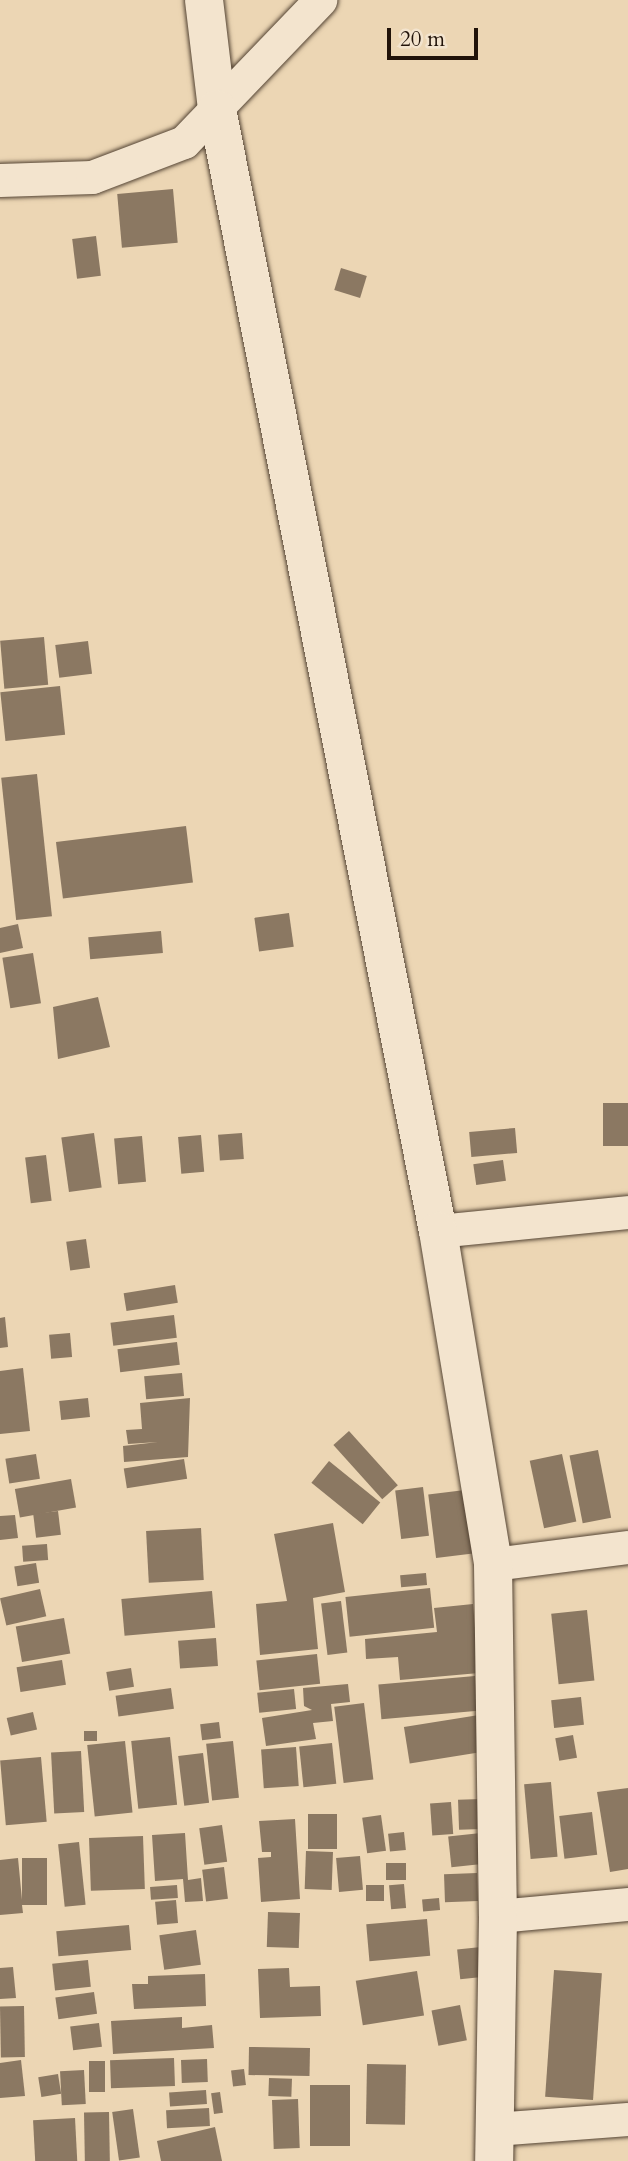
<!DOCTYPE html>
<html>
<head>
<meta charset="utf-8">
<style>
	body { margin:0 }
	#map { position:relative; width:628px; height:2161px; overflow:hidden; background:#ecd6b4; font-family:Cardo,serif }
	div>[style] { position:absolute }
	.building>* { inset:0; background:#8b7862; transform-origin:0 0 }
	.roads { filter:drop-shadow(0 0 2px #544434) drop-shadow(0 0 2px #544434) }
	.street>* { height:33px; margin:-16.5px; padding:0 16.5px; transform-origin:16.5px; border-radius:16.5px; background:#f3e4ce }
	.secondary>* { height:38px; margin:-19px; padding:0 19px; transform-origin:19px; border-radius:19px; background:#f3e4ce }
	span { translate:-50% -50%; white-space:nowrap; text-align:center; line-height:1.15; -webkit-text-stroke:7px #f3e4ce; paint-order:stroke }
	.scale { position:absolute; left:387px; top:28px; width:91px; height:32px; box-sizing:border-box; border:4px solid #211309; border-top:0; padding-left:9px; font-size:21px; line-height:24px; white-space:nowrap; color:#211309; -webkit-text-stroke:5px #f3e4ce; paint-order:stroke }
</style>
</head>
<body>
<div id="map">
	<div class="building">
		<i style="left:173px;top:189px;width:54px;height:56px;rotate:85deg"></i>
		<i style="left:96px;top:236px;width:40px;height:24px;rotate:83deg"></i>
		<i style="left:341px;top:268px;width:27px;height:23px;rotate:17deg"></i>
		<i style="left:44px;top:637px;width:48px;height:44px;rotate:85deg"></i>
		<i style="left:88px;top:641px;width:33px;height:33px;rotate:83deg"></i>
		<i style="left:60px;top:686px;width:49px;height:60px;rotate:84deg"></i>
		<i style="left:37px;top:774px;width:143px;height:36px;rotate:84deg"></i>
		<i style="left:186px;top:826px;width:57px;height:131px;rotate:83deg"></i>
		<i style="left:289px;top:913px;width:34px;height:35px;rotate:82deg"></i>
		<i style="clip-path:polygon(18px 924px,23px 948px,0 953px,0 928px)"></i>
		<i style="left:161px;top:931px;width:22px;height:73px;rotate:85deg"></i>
		<i style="left:33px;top:953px;width:51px;height:31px;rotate:81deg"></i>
		<i style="clip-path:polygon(98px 997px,110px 1047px,58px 1059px,53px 1007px)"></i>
		<i style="left:628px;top:1103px;width:43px;height:25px;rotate:90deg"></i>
		<i style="left:515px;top:1128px;width:25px;height:46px;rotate:85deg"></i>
		<i style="left:94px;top:1133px;width:55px;height:33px;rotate:82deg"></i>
		<i style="left:242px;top:1133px;width:26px;height:24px;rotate:86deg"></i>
		<i style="left:201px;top:1135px;width:37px;height:23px;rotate:85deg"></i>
		<i style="left:142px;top:1136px;width:46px;height:28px;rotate:85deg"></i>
		<i style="left:46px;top:1155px;width:46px;height:21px;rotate:83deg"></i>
		<i style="left:503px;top:1160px;width:21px;height:30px;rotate:82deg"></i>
		<i style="left:86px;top:1239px;width:29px;height:20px;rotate:82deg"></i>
		<i style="left:175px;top:1285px;width:18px;height:52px;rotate:81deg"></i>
		<i style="left:174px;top:1315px;width:23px;height:64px;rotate:83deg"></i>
		<i style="clip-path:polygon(5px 1317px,8px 1347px,0 1348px,0 1318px)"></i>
		<i style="left:70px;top:1333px;width:24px;height:21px;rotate:85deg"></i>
		<i style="left:177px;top:1342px;width:23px;height:60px;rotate:83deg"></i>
		<i style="clip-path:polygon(23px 1368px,30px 1431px,0 1434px,0 1371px)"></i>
		<i style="left:182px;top:1373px;width:23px;height:38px;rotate:85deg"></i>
		<i style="left:88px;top:1398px;width:19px;height:29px;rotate:84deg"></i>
		<i style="clip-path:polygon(190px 1398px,188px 1457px,124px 1462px,123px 1446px,158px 1442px,128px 1444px,126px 1430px,142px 1429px,140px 1403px)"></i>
		<i style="left:349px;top:1431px;width:73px;height:21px;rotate:48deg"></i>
		<i style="left:598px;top:1450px;width:69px;height:29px;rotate:79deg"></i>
		<i style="left:36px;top:1454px;width:25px;height:31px;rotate:81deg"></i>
		<i style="left:562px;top:1454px;width:69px;height:33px;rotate:78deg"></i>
		<i style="left:184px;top:1459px;width:20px;height:61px;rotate:81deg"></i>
		<i style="left:329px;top:1461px;width:66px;height:28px;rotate:39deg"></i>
		<i style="left:71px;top:1479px;width:29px;height:57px;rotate:80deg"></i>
		<i style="left:423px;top:1487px;width:49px;height:28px;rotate:83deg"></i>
		<i style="left:465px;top:1490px;width:64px;height:37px;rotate:83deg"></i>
		<i style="left:58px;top:1511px;width:24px;height:25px;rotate:83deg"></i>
		<i style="clip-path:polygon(15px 1515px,18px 1538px,0 1540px,0 1516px)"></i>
		<i style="clip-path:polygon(333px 1523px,345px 1592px,313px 1598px,318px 1649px,260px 1655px,256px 1604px,287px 1601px,274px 1534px)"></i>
		<i style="left:201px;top:1528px;width:52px;height:55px;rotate:87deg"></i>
		<i style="left:47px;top:1544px;width:16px;height:25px;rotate:86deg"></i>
		<i style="left:36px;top:1563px;width:20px;height:22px;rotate:81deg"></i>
		<i style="left:426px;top:1573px;width:12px;height:26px;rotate:85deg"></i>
		<i style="left:430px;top:1588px;width:40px;height:85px;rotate:84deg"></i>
		<i style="left:40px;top:1589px;width:28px;height:41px;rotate:77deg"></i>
		<i style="left:212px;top:1591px;width:37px;height:91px;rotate:85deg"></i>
		<i style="left:341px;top:1601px;width:52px;height:20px;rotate:83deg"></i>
		<i style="clip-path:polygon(473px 1604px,479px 1673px,400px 1680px,398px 1657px,366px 1659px,365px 1639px,437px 1632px,434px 1608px)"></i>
		<i style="left:587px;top:1610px;width:71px;height:36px;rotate:84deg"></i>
		<i style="left:64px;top:1618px;width:36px;height:49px;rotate:80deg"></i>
		<i style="left:216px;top:1638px;width:28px;height:38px;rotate:86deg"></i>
		<i style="left:317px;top:1654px;width:30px;height:61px;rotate:84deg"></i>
		<i style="left:62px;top:1660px;width:25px;height:46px;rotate:81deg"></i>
		<i style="left:131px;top:1668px;width:19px;height:25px;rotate:81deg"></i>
		<i style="left:475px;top:1676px;width:35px;height:97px;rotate:85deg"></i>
		<i style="clip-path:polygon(348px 1684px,350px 1702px,331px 1704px,333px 1721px,313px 1723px,316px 1739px,266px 1746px,262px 1718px,312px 1710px,304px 1706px,303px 1688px)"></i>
		<i style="left:171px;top:1688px;width:21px;height:56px;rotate:82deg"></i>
		<i style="left:294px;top:1689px;width:20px;height:37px;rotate:84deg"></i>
		<i style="left:581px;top:1697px;width:28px;height:30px;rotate:84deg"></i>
		<i style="left:364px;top:1703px;width:77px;height:30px;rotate:83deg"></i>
		<i style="left:33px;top:1712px;width:18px;height:27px;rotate:77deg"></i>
		<i style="left:479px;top:1715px;width:37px;height:76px;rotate:81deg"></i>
		<i style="left:219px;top:1722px;width:16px;height:19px;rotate:83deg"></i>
		<i style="left:84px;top:1731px;width:13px;height:10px"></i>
		<i style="left:573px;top:1735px;width:23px;height:18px;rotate:80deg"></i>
		<i style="left:170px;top:1737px;width:68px;height:39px;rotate:84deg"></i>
		<i style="left:125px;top:1741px;width:72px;height:38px;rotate:84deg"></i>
		<i style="left:233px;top:1741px;width:57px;height:27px;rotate:84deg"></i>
		<i style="left:332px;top:1743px;width:41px;height:33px;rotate:84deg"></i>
		<i style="left:296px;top:1747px;width:39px;height:35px;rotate:86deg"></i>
		<i style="left:81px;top:1751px;width:61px;height:30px;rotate:87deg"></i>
		<i style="left:203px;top:1753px;width:50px;height:25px;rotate:83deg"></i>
		<i style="left:41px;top:1757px;width:65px;height:41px;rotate:85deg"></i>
		<i style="left:551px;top:1782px;width:75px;height:27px;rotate:85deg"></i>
		<i style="clip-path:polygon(628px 1788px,628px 1869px,610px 1872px,597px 1792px)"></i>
		<i style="left:481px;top:1799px;width:30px;height:23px;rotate:88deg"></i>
		<i style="left:451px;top:1802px;width:32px;height:21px;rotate:86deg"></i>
		<i style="left:592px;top:1812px;width:43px;height:33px;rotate:83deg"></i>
		<i style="left:308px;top:1814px;width:29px;height:35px"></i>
		<i style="left:381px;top:1815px;width:36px;height:19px;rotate:82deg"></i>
		<i style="clip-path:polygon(295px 1819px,300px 1899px,261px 1902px,258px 1858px,271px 1857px,271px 1852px,262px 1852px,259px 1821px)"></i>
		<i style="left:222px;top:1825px;width:37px;height:23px;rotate:82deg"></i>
		<i style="left:404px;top:1832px;width:18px;height:16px;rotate:84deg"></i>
		<i style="clip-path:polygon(185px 1833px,188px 1880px,201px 1878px,203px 1901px,185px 1902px,183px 1879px,155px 1881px,152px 1835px)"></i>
		<i style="left:481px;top:1833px;width:31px;height:33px;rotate:84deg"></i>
		<i style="left:143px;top:1836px;width:53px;height:54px;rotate:88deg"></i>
		<i style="left:79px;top:1842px;width:63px;height:21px;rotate:84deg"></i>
		<i style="left:306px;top:1851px;width:27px;height:38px;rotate:2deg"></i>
		<i style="left:360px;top:1856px;width:34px;height:24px;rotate:85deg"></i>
		<i style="clip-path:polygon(18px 1858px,22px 1900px,22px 1858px,47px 1858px,47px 1905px,22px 1905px,23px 1913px,0 1915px,0 1860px)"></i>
		<i style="left:386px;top:1863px;width:20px;height:17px"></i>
		<i style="left:224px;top:1867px;width:32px;height:22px;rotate:83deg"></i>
		<i style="left:477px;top:1873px;width:28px;height:33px;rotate:88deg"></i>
		<i style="left:404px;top:1884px;width:24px;height:15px;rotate:85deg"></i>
		<i style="left:177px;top:1885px;width:13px;height:27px;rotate:86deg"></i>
		<i style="left:366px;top:1885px;width:18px;height:16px"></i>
		<i style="left:439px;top:1898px;width:12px;height:17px;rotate:85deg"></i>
		<i style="left:176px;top:1900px;width:23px;height:21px;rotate:85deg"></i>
		<i style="left:268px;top:1912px;width:32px;height:35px;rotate:2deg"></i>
		<i style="left:427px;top:1919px;width:37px;height:61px;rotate:85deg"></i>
		<i style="left:129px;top:1925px;width:25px;height:73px;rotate:85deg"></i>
		<i style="left:196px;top:1930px;width:35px;height:37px;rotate:82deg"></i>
		<i style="left:481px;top:1947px;width:30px;height:24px;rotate:84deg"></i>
		<i style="left:88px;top:1960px;width:27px;height:36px;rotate:84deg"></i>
		<i style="clip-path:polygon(13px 1967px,16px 1998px,0 1999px,0 1968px)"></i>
		<i style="clip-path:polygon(289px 1968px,290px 1987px,320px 1986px,321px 2016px,260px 2018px,258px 1969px)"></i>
		<i style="left:554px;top:1970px;width:48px;height:127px;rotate:4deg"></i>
		<i style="left:417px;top:1971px;width:45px;height:62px;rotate:81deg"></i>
		<i style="clip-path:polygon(205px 1974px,206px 2006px,134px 2009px,132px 1984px,148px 1984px,148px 1976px)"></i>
		<i style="left:94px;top:1992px;width:22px;height:39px;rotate:82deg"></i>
		<i style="left:460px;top:2005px;width:36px;height:29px;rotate:79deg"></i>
		<i style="left:24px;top:2006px;width:51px;height:24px;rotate:89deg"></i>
		<i style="clip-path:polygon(182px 2017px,182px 2028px,212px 2025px,214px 2048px,113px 2054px,111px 2021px)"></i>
		<i style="left:99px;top:2023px;width:24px;height:29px;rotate:83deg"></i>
		<i style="left:249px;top:2047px;width:61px;height:28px;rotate:1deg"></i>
		<i style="left:174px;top:2058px;width:28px;height:64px;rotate:88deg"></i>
		<i style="left:207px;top:2059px;width:23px;height:26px;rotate:88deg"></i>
		<i style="clip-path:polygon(21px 2060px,25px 2096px,0 2098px,0 2063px)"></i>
		<i style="left:89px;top:2061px;width:16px;height:31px"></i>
		<i style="left:367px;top:2064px;width:39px;height:60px;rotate:1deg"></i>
		<i style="left:244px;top:2069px;width:16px;height:13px;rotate:83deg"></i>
		<i style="left:84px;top:2070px;width:34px;height:24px;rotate:87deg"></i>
		<i style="left:58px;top:2074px;width:20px;height:20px;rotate:81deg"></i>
		<i style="left:269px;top:2078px;width:23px;height:18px;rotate:2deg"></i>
		<i style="left:310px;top:2085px;width:40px;height:61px"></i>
		<i style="left:206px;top:2090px;width:14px;height:37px;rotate:86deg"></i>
		<i style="left:220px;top:2092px;width:21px;height:9px;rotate:82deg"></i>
		<i style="left:298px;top:2099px;width:49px;height:26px;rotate:88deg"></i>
		<i style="left:209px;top:2108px;width:18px;height:43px;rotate:87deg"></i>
		<i style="left:133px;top:2109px;width:49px;height:21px;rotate:82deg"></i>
		<i style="left:109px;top:2112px;width:49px;height:25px;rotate:89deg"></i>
		<i style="left:75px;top:2118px;width:43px;height:42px;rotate:87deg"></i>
		<i style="clip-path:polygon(215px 2127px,222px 2161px,161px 2161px,157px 2141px)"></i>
	</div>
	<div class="roads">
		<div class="street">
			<i style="left:0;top:180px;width:92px;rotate:-1.9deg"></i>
			<i style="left:92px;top:177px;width:98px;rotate:-20.8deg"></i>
			<i style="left:184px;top:142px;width:197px;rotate:-46.2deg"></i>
			<i style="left:438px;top:1231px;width:191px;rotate:-5.7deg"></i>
			<i style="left:493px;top:1564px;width:136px;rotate:-7.2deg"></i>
			<i style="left:498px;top:1916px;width:131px;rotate:-5.3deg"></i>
			<i style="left:494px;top:2129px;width:134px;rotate:-4.3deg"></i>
		</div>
		<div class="secondary">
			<i style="left:204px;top:0;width:110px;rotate:83.2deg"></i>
			<i style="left:217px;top:109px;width:1144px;rotate:78.86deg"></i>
			<i style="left:438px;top:1231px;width:338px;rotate:80.6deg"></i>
			<i style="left:493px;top:1564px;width:352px;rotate:89.2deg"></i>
			<i style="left:498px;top:1916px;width:245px;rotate:90.9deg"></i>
		</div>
	</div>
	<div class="scale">20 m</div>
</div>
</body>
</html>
